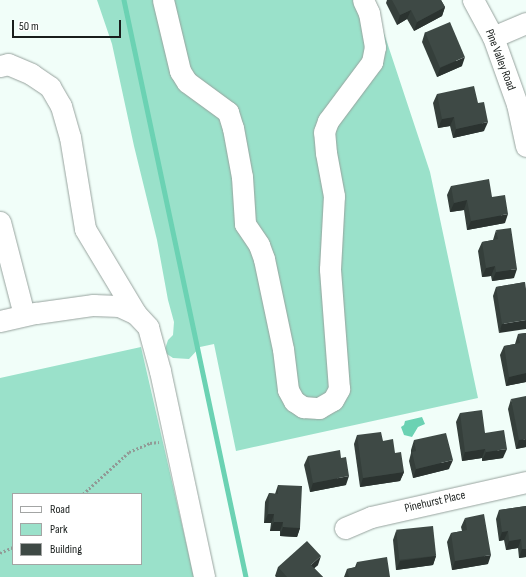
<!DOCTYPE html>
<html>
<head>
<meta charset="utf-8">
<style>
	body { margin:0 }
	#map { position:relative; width:526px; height:577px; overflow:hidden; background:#f1fef9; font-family:"Sofia Sans Condensed",sans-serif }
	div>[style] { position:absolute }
	.green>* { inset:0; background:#9ae1ca }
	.water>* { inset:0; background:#6bd2b3 }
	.stream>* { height:4.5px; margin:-2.25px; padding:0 2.25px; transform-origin:2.25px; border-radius:2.25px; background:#6bd2b3 }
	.path>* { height:2.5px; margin-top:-1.25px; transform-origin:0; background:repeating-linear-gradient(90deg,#919a96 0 2px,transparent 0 4px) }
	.roads { filter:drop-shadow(0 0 1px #97a39e) drop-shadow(0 0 1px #97a39e) }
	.minor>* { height:21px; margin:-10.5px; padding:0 10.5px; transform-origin:10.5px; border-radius:10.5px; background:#fff }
	.wall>* { inset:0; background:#353f3b }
	.shaded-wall>* { inset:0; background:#2b3330 }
	.building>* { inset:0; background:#3e4945; transform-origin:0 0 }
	span { translate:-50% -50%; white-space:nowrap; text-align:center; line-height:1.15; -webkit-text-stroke:4px #fff; paint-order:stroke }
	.street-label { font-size:12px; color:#191e1c }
	.legend { position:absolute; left:12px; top:493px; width:130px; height:72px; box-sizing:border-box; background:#fff; border:1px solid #a3a5a4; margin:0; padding:5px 7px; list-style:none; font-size:12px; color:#191e1c }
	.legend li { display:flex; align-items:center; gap:8px; height:20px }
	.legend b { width:20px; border:1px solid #a3a5a4 }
	.scale { position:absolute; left:12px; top:20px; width:109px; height:18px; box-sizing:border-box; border:2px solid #191e1c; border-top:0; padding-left:5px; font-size:12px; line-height:14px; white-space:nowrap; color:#191e1c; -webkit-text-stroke:3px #fff; paint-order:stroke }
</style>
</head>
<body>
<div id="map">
	<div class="green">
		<i style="clip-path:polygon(97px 0,373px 0,430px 172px,478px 398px,236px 451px,214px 344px,200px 347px,189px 359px,173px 358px,164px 352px,168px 340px,173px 335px,174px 322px,168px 300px,157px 240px,134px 146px,112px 44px)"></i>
		<i style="clip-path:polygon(evenodd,141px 347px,194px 577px,0 577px,0 378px,141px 347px,13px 494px,141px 494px,141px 564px,13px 564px,13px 494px)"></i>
	</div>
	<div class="water">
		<i style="clip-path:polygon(422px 417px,425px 424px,418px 427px,412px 437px,404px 435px,401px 427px,404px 425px,405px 421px)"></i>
	</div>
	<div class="stream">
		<i style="left:124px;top:0;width:590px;rotate:78.06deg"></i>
	</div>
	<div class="path">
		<i style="left:83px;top:494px;width:62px;rotate:-42.4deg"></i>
		<i style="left:129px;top:452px;width:23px;rotate:-23deg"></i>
		<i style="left:150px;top:443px;width:9px;rotate:-6deg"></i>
		<i style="left:0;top:553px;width:14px;rotate:-25deg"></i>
	</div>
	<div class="roads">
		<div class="minor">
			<i style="left:163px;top:0;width:73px;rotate:76.5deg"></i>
			<i style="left:180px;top:71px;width:13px;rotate:58deg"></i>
			<i style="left:187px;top:82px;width:51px;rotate:36.2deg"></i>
			<i style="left:228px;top:112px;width:17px;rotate:73deg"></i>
			<i style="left:233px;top:128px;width:50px;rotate:79.6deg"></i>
			<i style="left:242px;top:177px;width:47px;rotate:86.3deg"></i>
			<i style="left:245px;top:224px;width:25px;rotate:56deg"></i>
			<i style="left:259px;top:245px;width:15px;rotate:70deg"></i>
			<i style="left:264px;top:259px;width:92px;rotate:78.1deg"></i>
			<i style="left:283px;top:349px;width:41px;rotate:83deg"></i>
			<i style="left:288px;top:390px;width:13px;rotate:61deg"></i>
			<i style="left:294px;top:401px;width:11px;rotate:34deg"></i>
			<i style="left:303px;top:407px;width:16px;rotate:4deg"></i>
			<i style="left:319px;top:408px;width:16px;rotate:-30deg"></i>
			<i style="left:333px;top:400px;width:13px;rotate:-61deg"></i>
			<i style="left:339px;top:389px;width:120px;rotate:-94.3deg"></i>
			<i style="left:330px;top:269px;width:73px;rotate:-86.9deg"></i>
			<i style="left:334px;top:196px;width:44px;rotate:-100.5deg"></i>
			<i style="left:326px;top:153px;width:21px;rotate:-95deg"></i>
			<i style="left:324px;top:132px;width:12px;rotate:-70deg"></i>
			<i style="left:328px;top:121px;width:74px;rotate:-53.3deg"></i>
			<i style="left:372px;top:62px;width:15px;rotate:-79deg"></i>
			<i style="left:375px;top:47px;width:35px;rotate:-100deg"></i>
			<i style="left:369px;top:13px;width:14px;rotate:-115deg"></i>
			<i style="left:473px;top:0;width:42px;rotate:61.6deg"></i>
			<i style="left:493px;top:37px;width:71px;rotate:70.3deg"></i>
			<i style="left:517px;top:104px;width:43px;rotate:77.9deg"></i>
			<i style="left:493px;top:37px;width:36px;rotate:-23deg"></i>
			<i style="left:0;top:66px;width:8px;rotate:-14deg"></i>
			<i style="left:8px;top:64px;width:25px;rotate:23deg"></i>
			<i style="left:31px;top:74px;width:23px;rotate:34deg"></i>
			<i style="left:50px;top:87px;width:22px;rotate:60deg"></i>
			<i style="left:61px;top:106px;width:32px;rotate:74deg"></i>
			<i style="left:70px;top:137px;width:93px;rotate:80.7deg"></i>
			<i style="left:85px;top:229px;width:99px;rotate:59deg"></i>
			<i style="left:0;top:222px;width:96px;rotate:75.5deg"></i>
			<i style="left:0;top:321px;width:37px;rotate:-13deg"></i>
			<i style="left:36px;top:313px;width:58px;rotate:-8deg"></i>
			<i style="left:93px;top:305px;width:26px;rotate:2deg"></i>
			<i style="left:119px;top:306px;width:19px;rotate:25deg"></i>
			<i style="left:136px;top:314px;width:18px;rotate:47deg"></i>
			<i style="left:148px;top:327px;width:46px;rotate:74.7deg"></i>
			<i style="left:160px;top:371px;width:211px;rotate:77.9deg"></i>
			<i style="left:345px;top:528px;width:28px;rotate:-23deg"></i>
			<i style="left:371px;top:517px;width:159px;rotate:-12.7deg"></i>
		</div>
	</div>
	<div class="wall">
		<i style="clip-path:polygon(387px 0,441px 0,445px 7px,442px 16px,414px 31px,407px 19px,397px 25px,386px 3px)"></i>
		<i style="clip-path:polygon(425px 32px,462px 66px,437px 77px,422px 42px)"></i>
		<i style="clip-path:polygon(437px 94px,478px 103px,484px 131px,453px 138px,450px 126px,438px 128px,433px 103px)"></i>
		<i style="clip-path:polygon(451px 186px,492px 197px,505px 223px,467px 230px,464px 210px,450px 212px,447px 195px)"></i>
		<i style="clip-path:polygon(496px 230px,514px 278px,492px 281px,491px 276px,482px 277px,478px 251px,482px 242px,493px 240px)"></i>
		<i style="clip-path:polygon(525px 282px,499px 333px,493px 296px,496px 287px)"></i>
		<i style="clip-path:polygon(526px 333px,526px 382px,506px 386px,500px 355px,504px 346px,515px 344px,518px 334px)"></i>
		<i style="clip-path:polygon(511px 399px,526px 447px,516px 449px,508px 409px)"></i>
		<i style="clip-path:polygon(460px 413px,485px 433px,503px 458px,482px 461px,482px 458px,462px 461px,456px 422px)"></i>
		<i style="clip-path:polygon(357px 435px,383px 441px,404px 472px,400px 481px,360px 487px,354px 444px)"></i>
		<i style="clip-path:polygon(414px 440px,449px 469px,413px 478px,409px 461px,411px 453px,411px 450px)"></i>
		<i style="clip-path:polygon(308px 456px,346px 485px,310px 492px,304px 465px)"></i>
		<i style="clip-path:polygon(278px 485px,300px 528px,297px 537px,280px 536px,280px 531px,270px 531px,271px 523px,264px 523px,265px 502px,269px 493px,275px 494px)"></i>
		<i style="clip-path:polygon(526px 506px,526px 557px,519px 558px,518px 548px,506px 550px,504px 540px,499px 541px,496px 519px,499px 510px)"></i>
		<i style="clip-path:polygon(465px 518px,488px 564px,452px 570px,447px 542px,451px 533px,462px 531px,461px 527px)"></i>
		<i style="clip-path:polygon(396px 531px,436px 556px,433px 565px,396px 570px,393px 540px)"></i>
		<i style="clip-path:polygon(357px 562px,390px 577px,344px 577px,347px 569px,355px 567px)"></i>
		<i style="clip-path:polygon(318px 565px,314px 568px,323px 577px,276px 577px,275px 576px,278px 567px)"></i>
	</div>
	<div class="shaded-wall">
		<i style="clip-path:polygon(445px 7px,442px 16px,414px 31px,417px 22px)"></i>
		<i style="clip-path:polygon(411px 10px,407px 19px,397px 25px,400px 15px)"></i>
		<i style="clip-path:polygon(465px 57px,462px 66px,437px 77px,440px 68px)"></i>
		<i style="clip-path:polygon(454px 117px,450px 126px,438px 128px,442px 119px)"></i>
		<i style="clip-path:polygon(488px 122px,484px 131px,453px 138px,456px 129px)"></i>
		<i style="clip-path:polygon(467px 200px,464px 210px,450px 212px,454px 203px)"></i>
		<i style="clip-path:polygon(508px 214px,505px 223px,467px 230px,471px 221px)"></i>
		<i style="clip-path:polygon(495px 266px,491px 276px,482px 277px,486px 268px)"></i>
		<i style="clip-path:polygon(517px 269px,514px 278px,492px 281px,496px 272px)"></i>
		<i style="clip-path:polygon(526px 320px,526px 329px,499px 333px,502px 324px)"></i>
		<i style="clip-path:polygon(526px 373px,526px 382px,506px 386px,509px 377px)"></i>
		<i style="clip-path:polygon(526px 439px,526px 447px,516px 449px,519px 440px)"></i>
		<i style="clip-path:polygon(485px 449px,482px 458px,462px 461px,465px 452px)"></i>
		<i style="clip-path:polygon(507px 449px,503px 458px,482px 461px,486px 452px)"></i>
		<i style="clip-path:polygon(453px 460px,449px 469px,413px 478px,416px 469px)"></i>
		<i style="clip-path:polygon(404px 472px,400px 481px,360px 487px,363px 478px)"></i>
		<i style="clip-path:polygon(349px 476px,346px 485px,310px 492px,313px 483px)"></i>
		<i style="clip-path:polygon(268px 514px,274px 514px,271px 523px,264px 523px)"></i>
		<i style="clip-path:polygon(274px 522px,283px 522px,280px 531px,270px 531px)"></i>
		<i style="clip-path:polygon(283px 527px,300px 528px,297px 537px,280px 536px)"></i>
		<i style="clip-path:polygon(508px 531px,504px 540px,499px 541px,502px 532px)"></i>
		<i style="clip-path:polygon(521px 539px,518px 548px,506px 550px,509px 541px)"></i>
		<i style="clip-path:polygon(522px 549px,526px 549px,526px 557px,519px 558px)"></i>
		<i style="clip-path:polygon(491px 555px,488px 564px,452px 570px,455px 561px)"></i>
		<i style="clip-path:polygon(321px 556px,318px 565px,308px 574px,311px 565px)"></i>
		<i style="clip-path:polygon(436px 556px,433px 565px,396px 570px,400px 561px)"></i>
	</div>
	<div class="building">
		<i style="clip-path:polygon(392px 0,441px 0,445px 7px,417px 22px,411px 10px,400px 15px)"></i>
		<i style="left:450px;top:22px;width:38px;height:27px;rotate:67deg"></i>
		<i style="clip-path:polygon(474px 86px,478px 103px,484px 102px,488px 122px,456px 129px,454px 117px,442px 119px,437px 94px)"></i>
		<i style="clip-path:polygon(489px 179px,492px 197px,505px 195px,508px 214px,471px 221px,467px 200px,454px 203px,451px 186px)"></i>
		<i style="clip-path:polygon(511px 228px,517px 269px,496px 272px,495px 266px,486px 268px,482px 242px,498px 239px,496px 230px)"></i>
		<i style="clip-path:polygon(525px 282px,526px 289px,526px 320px,502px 324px,496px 287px)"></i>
		<i style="clip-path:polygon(526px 333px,526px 373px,509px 377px,504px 346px,520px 343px,518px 334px)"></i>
		<i style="clip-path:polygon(526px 396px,526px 439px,519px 440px,511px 399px)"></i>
		<i style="clip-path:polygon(482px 410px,485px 433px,504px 430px,507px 449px,486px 452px,485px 449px,465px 452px,460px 413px)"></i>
		<i style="clip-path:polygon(381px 432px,383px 441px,393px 439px,395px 453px,401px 452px,404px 472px,363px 478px,357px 435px)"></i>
		<i style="clip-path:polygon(446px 433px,453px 460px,416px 469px,412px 452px,416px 451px,414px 440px)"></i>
		<i style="clip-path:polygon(340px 450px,341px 458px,346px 457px,349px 476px,313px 483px,308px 456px)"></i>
		<i style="clip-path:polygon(278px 485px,302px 486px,300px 528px,283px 527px,283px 522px,274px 522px,274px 514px,268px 514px,269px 493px,278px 494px)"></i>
		<i style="clip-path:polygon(526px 506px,526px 549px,522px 549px,521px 539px,509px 541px,508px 531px,502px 532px,499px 510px)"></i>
		<i style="clip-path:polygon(484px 514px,491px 555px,455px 561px,451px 533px,467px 530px,465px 518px)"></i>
		<i style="left:433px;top:526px;width:30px;height:37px;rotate:84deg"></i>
		<i style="clip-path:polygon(307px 541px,321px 556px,311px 565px,323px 577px,287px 577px,278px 567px)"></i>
		<i style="clip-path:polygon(387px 557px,390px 577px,349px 577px,347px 569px,357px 567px,357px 562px)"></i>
	</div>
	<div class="street-label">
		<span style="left:500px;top:60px;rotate:69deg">Pine Valley Road</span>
		<span style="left:435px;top:502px;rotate:-13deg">Pinehurst Place</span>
	</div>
	<ul class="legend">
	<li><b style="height:5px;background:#fff"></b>Road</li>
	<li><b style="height:11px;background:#9ae1ca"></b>Park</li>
	<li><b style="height:11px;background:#3e4945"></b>Building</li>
	</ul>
	<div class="scale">50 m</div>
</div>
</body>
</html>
